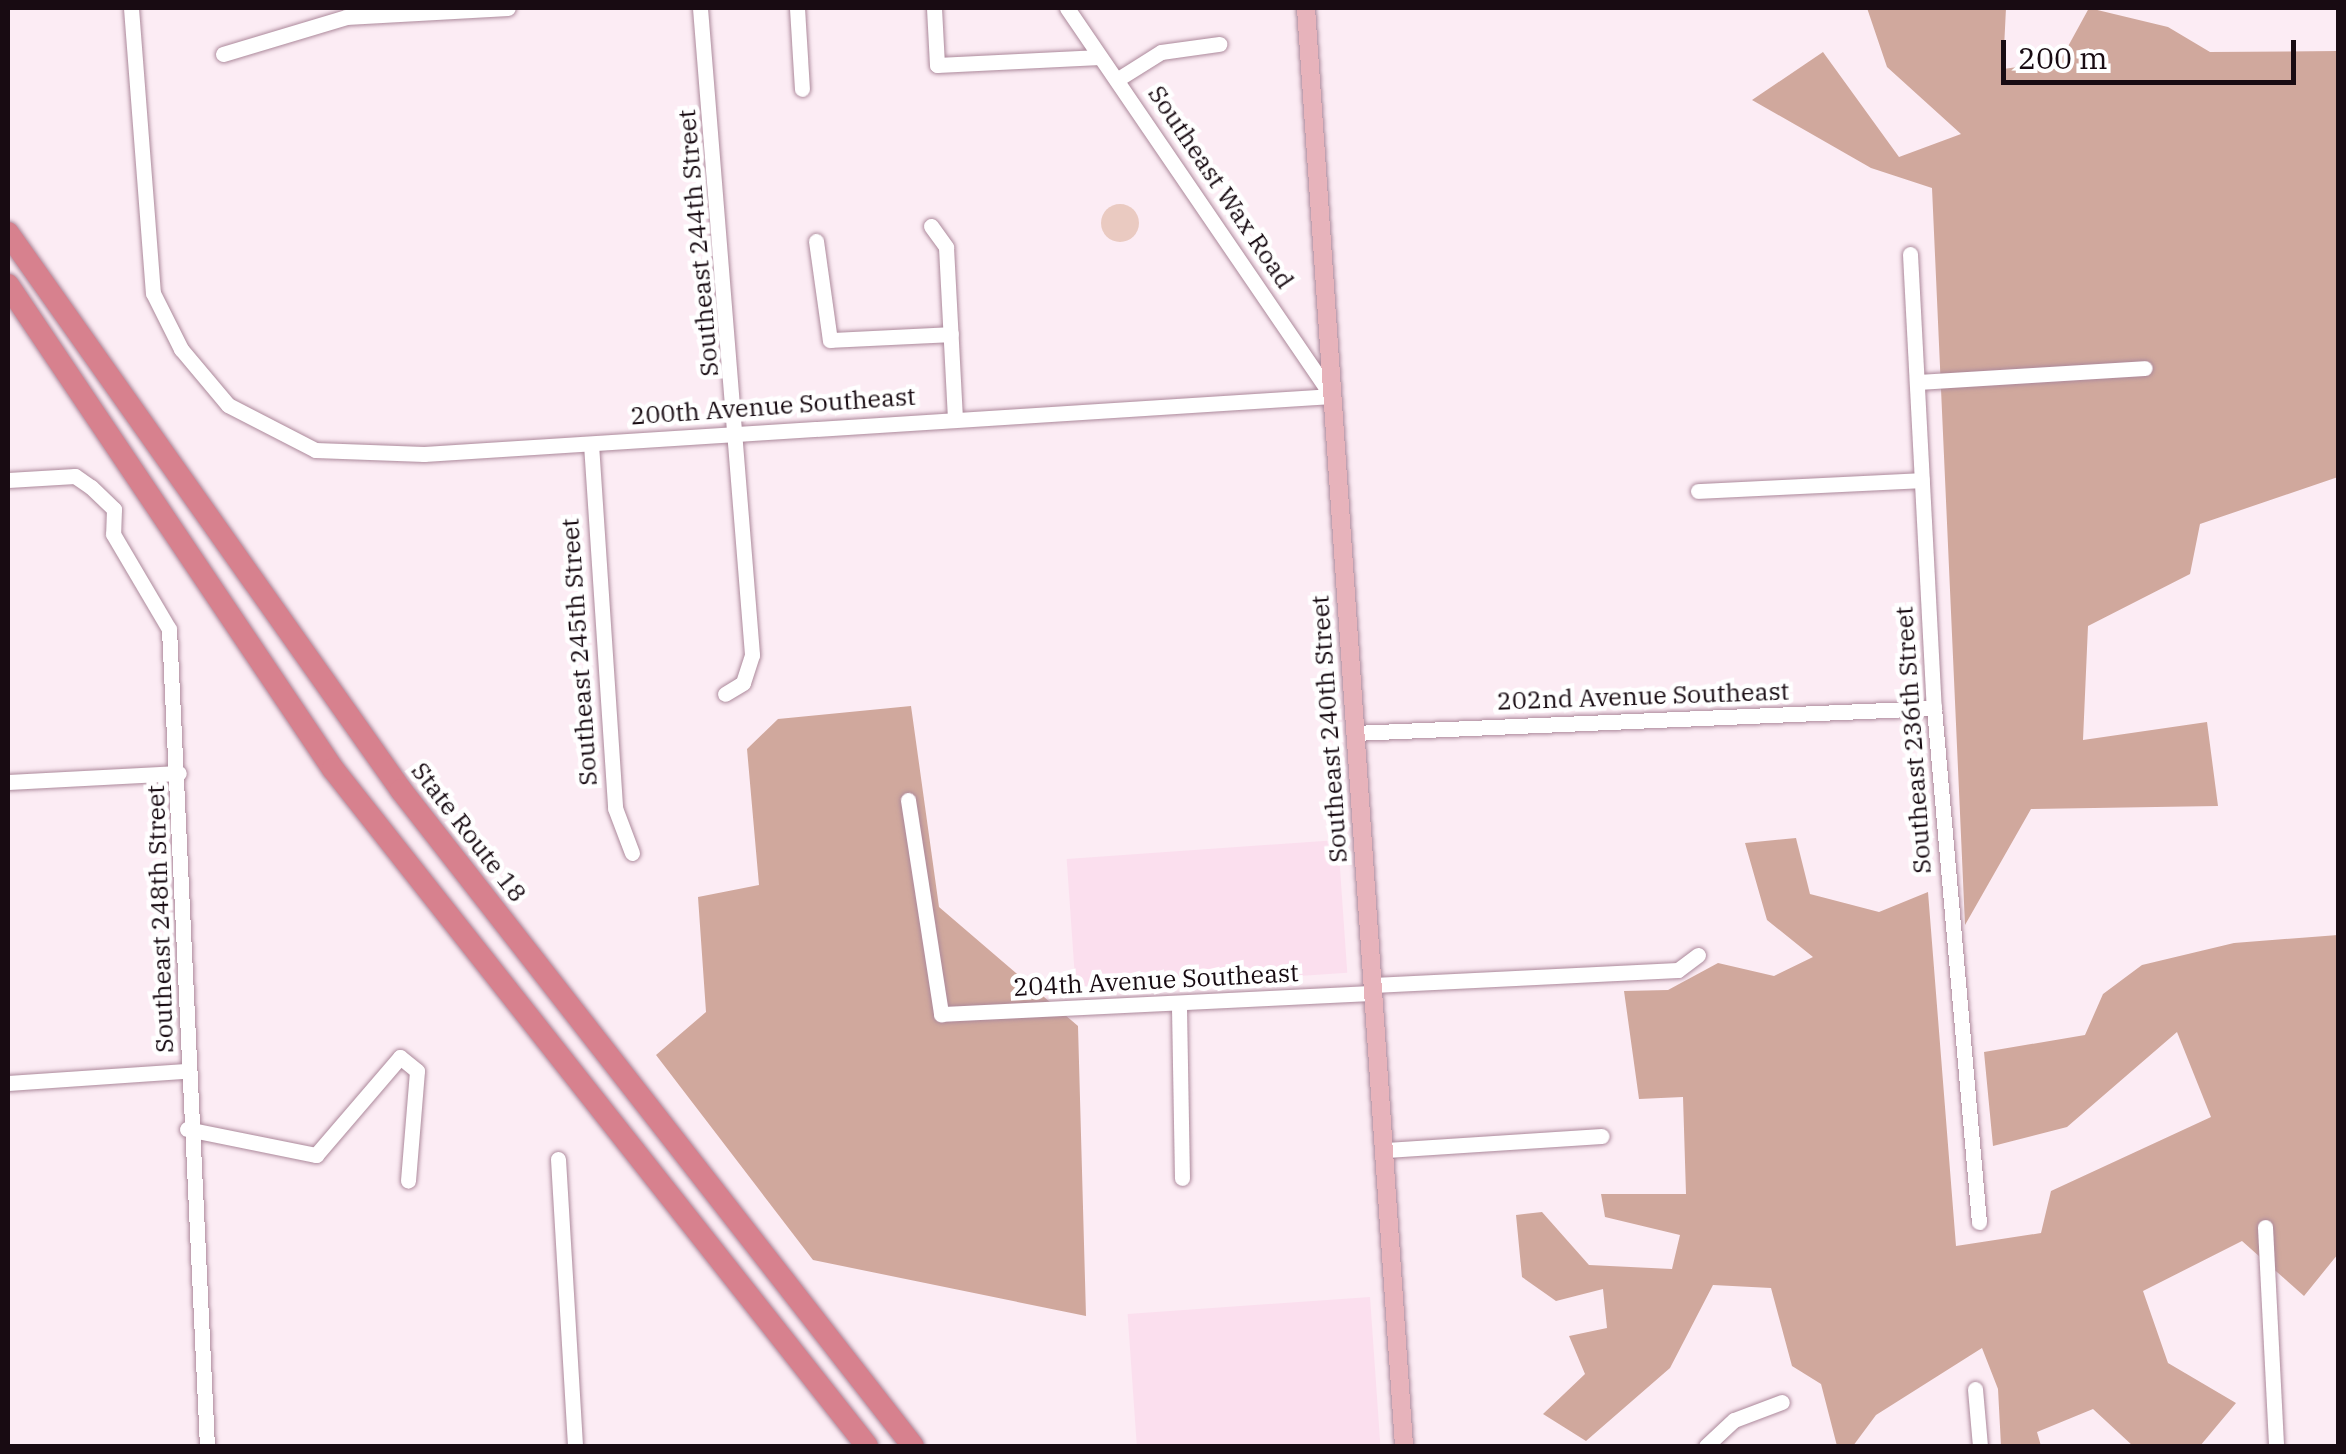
<!DOCTYPE html>
<html>
<head>
<meta charset="utf-8">
<style>
	body { margin:0 }
	#map { position:relative; width:2346px; height:1454px; overflow:hidden; background:#fcecf4; font-family:"IBM Plex Serif",serif }
	div>[style] { position:absolute }
	.built>* { inset:0; background:#fbdfee; transform-origin:0 0 }
	.green>* { inset:0; background:#eacac1 }
	.round { border-radius:50% }
	.forest>* { inset:0; background:#d0a89d }
	.roads { filter:drop-shadow(0 0 2px #ac899b) drop-shadow(0 0 2px #ac899b) }
	.minor>* { height:15px; margin:-7.5px; padding:0 7.5px; transform-origin:7.5px; border-radius:7.5px; background:#fff }
	.major>* { height:18px; margin:-9px; padding:0 9px; transform-origin:9px; border-radius:9px; background:#e7b3bb }
	.highway>* { height:22px; margin:-11px; padding:0 11px; transform-origin:11px; border-radius:11px; background:#d7818e }
	span { translate:-50% -50%; white-space:nowrap; text-align:center; line-height:1.15; -webkit-text-stroke:9px #fff; paint-order:stroke }
	.street-label { font-size:25px; color:#180b12 }
	.frame { position:absolute; inset:0; border:10px solid #180b12; pointer-events:none }
	.scale { position:absolute; left:2001px; top:40px; width:295px; height:45px; box-sizing:border-box; border:5px solid #180b12; border-top:0; padding-left:12px; font-size:30px; line-height:35px; white-space:nowrap; color:#180b12; -webkit-text-stroke:8px #fff; paint-order:stroke }
</style>
</head>
<body>
<div id="map">
	<div class="built">
		<i style="left:1338px;top:840px;width:133px;height:272px;rotate:86deg"></i>
		<i style="left:1370px;top:1297px;width:147px;height:243px;rotate:86deg"></i>
	</div>
	<div class="green">
		<i class="round" style="left:1101px;top:204px;width:38px;height:38px"></i>
	</div>
	<div class="forest">
		<i style="clip-path:polygon(1867px 8px,2006px 8px,2003px 69px,2060px 61px,2089px 8px,2168px 27px,2210px 52px,2338px 51px,2338px 477px,2200px 524px,2190px 574px,2088px 626px,2083px 740px,2207px 722px,2218px 806px,2031px 809px,1965px 925px,1932px 188px,1871px 168px,1752px 100px,1823px 52px,1899px 157px,1961px 134px,1887px 67px)"></i>
		<i style="clip-path:polygon(911px 706px,939px 907px,1078px 1026px,1086px 1316px,813px 1260px,656px 1055px,706px 1012px,698px 897px,759px 885px,747px 749px,778px 719px)"></i>
		<i style="clip-path:polygon(1796px 838px,1810px 894px,1879px 912px,1928px 892px,1956px 1246px,2041px 1233px,2051px 1191px,2211px 1117px,2177px 1032px,2067px 1127px,1993px 1146px,1984px 1052px,2085px 1035px,2103px 994px,2142px 965px,2234px 943px,2338px 935px,2338px 1254px,2304px 1296px,2242px 1241px,2143px 1291px,2168px 1363px,2236px 1403px,2200px 1446px,2133px 1446px,2093px 1409px,2037px 1432px,2041px 1446px,2001px 1446px,1998px 1389px,1982px 1348px,1876px 1415px,1853px 1446px,1837px 1446px,1821px 1384px,1792px 1366px,1771px 1288px,1713px 1285px,1670px 1368px,1586px 1441px,1543px 1414px,1585px 1374px,1569px 1336px,1607px 1328px,1603px 1289px,1556px 1301px,1522px 1277px,1516px 1215px,1542px 1212px,1589px 1265px,1672px 1269px,1680px 1235px,1605px 1217px,1601px 1194px,1686px 1194px,1683px 1097px,1639px 1099px,1624px 991px,1668px 990px,1718px 963px,1774px 976px,1813px 957px,1767px 920px,1745px 843px)"></i>
	</div>
	<div class="roads">
		<div class="minor">
			<i style="left:131px;top:8px;width:286px;rotate:85.6deg"></i>
			<i style="left:153px;top:293px;width:63px;rotate:63.4deg"></i>
			<i style="left:181px;top:349px;width:73px;rotate:50deg"></i>
			<i style="left:228px;top:405px;width:98px;rotate:27.3deg"></i>
			<i style="left:315px;top:450px;width:109px;rotate:2.1deg"></i>
			<i style="left:424px;top:454px;width:910px;rotate:-3.65deg"></i>
			<i style="left:700px;top:8px;width:649px;rotate:85.4deg"></i>
			<i style="left:752px;top:655px;width:29px;rotate:108deg"></i>
			<i style="left:743px;top:683px;width:21px;rotate:149deg"></i>
			<i style="left:797px;top:8px;width:81px;rotate:86.5deg"></i>
			<i style="left:934px;top:8px;width:57px;rotate:87deg"></i>
			<i style="left:937px;top:65px;width:163px;rotate:-2.8deg"></i>
			<i style="left:1067px;top:8px;width:470px;rotate:55.7deg"></i>
			<i style="left:223px;top:54px;width:128px;rotate:-16.7deg"></i>
			<i style="left:346px;top:17px;width:162px;rotate:-3.2deg"></i>
			<i style="left:1118px;top:79px;width:51px;rotate:-32.1deg"></i>
			<i style="left:1161px;top:52px;width:59px;rotate:-7.9deg"></i>
			<i style="left:931px;top:226px;width:26px;rotate:54deg"></i>
			<i style="left:946px;top:247px;width:169px;rotate:87deg"></i>
			<i style="left:816px;top:241px;width:100px;rotate:82deg"></i>
			<i style="left:830px;top:340px;width:121px;rotate:-2.8deg"></i>
			<i style="left:1910px;top:254px;width:455px;rotate:87deg"></i>
			<i style="left:1934px;top:708px;width:516px;rotate:85deg"></i>
			<i style="left:1917px;top:382px;width:228px;rotate:-3.5deg"></i>
			<i style="left:591px;top:444px;width:365px;rotate:86.2deg"></i>
			<i style="left:615px;top:808px;width:48px;rotate:69.3deg"></i>
			<i style="left:8px;top:480px;width:67px;rotate:-3.4deg"></i>
			<i style="left:75px;top:476px;width:19px;rotate:35deg"></i>
			<i style="left:91px;top:487px;width:32px;rotate:44deg"></i>
			<i style="left:114px;top:509px;width:25px;rotate:92deg"></i>
			<i style="left:113px;top:534px;width:110px;rotate:59.5deg"></i>
			<i style="left:169px;top:629px;width:818px;rotate:87.34deg"></i>
			<i style="left:1698px;top:491px;width:224px;rotate:-2.8deg"></i>
			<i style="left:1354px;top:733px;width:581px;rotate:-2.47deg"></i>
			<i style="left:8px;top:782px;width:171px;rotate:-3deg"></i>
			<i style="left:908px;top:800px;width:217px;rotate:81.2deg"></i>
			<i style="left:941px;top:1014px;width:433px;rotate:-2.8deg"></i>
			<i style="left:1373px;top:985px;width:305px;rotate:-2.8deg"></i>
			<i style="left:1678px;top:970px;width:25px;rotate:-37deg"></i>
			<i style="left:1179px;top:1007px;width:171px;rotate:89deg"></i>
			<i style="left:8px;top:1083px;width:178px;rotate:-3.9deg"></i>
			<i style="left:187px;top:1129px;width:132px;rotate:11.4deg"></i>
			<i style="left:316px;top:1155px;width:129px;rotate:-49.4deg"></i>
			<i style="left:400px;top:1057px;width:22px;rotate:39deg"></i>
			<i style="left:417px;top:1071px;width:110px;rotate:94.7deg"></i>
			<i style="left:1386px;top:1150px;width:216px;rotate:-3.7deg"></i>
			<i style="left:558px;top:1159px;width:288px;rotate:86.6deg"></i>
			<i style="left:2265px;top:1227px;width:219px;rotate:87.1deg"></i>
			<i style="left:1975px;top:1389px;width:57px;rotate:85deg"></i>
			<i style="left:1706px;top:1446px;width:38px;rotate:-43deg"></i>
			<i style="left:1734px;top:1420px;width:51px;rotate:-20.6deg"></i>
		</div>
		<div class="major">
			<i style="left:1306px;top:8px;width:1441px;rotate:86.1deg"></i>
		</div>
		<div class="highway">
			<i style="left:8px;top:233px;width:682px;rotate:54.79deg"></i>
			<i style="left:401px;top:790px;width:832px;rotate:52.03deg"></i>
			<i style="left:8px;top:285px;width:583px;rotate:56.12deg"></i>
			<i style="left:333px;top:769px;width:862px;rotate:51.73deg"></i>
		</div>
	</div>
	<div class="street-label">
		<span style="left:1221px;top:187px;rotate:56deg">Southeast Wax Road</span>
		<span style="left:698px;top:243px;rotate:-95deg">Southeast 244th Street</span>
		<span style="left:773px;top:406px;rotate:-4deg">200th Avenue Southeast</span>
		<span style="left:579px;top:652px;rotate:-94deg">Southeast 245th Street</span>
		<span style="left:1643px;top:696px;rotate:-2deg">202nd Avenue Southeast</span>
		<span style="left:1329px;top:729px;rotate:-94deg">Southeast 240th Street</span>
		<span style="left:1913px;top:740px;rotate:-94deg">Southeast 236th Street</span>
		<span style="left:469px;top:832px;rotate:52deg">State Route 18</span>
		<span style="left:160px;top:919px;rotate:-92deg">Southeast 248th Street</span>
		<span style="left:1156px;top:980px;rotate:-3deg">204th Avenue Southeast</span>
	</div>
	<div class="frame"></div>
	<div class="scale">200 m</div>
</div>
</body>
</html>
